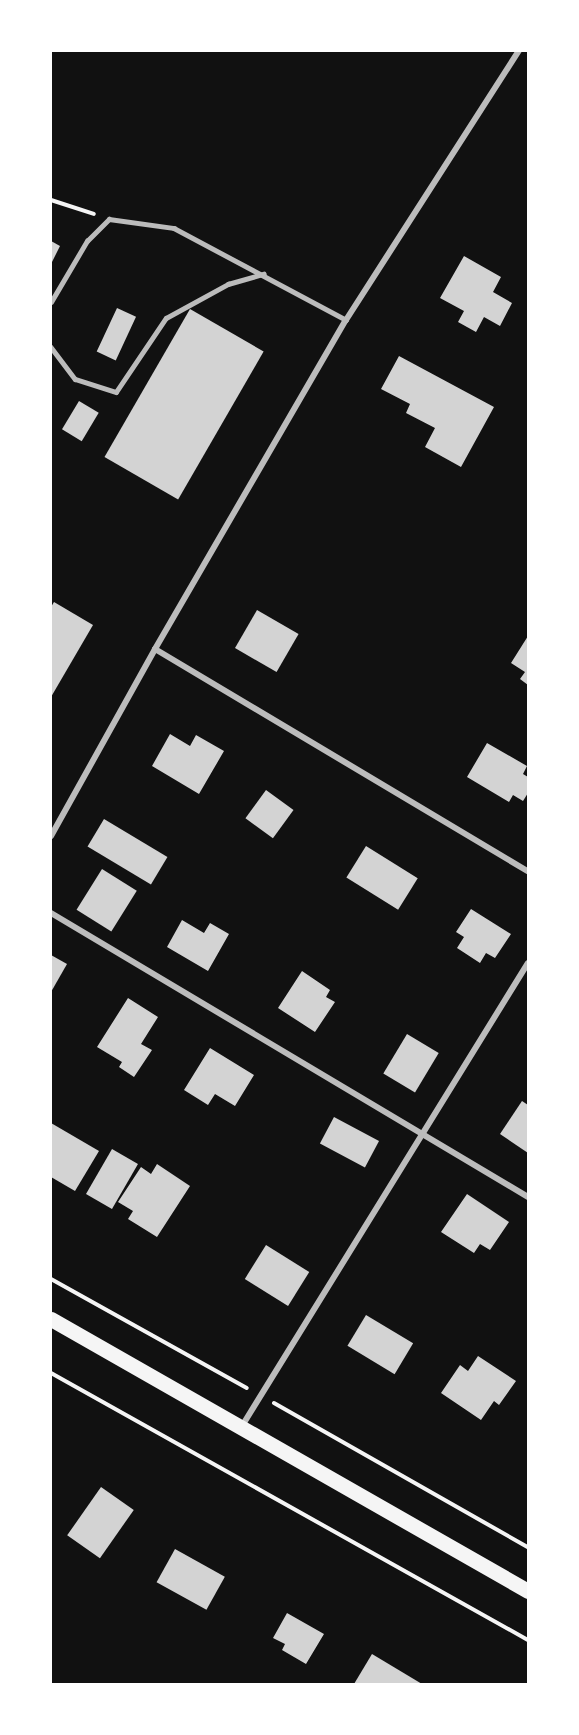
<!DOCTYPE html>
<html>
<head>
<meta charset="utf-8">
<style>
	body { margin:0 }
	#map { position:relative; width:579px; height:1735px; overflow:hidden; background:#111; font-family:"Exo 2",sans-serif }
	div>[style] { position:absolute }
	.building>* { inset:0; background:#d3d3d3; transform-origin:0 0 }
	.path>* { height:4px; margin:-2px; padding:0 2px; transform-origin:2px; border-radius:2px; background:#f5f5f5 }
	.service>* { height:4.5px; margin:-2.25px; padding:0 2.25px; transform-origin:2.25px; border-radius:2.25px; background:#bcbcbc }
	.minor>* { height:6px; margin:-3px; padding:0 3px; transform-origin:3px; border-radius:3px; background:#bcbcbc }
	.primary>* { height:15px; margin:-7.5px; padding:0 7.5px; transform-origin:7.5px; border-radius:7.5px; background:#f5f5f5 }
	span { translate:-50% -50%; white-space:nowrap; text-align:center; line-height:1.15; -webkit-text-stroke:4.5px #fff; paint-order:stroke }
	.frame { position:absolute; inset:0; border:52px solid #fff; pointer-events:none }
</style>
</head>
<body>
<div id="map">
	<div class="building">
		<i style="clip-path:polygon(51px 241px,60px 246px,51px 264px)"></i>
		<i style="clip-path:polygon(464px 256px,501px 277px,493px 292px,512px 303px,500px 326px,484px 317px,476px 332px,458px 322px,464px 311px,440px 298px)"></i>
		<i style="left:117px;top:308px;width:21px;height:48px;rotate:25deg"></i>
		<i style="left:190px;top:309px;width:85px;height:171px;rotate:30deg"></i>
		<i style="clip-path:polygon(399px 356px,494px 407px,461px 467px,425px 447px,435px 428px,406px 413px,410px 404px,381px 389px)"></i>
		<i style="left:79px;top:401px;width:23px;height:33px;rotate:31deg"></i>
		<i style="clip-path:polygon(54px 602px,93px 625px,51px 697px,51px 607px)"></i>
		<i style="left:257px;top:610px;width:48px;height:44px;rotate:30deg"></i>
		<i style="clip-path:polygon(528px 636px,528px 685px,520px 679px,525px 672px,511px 663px)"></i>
		<i style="clip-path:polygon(170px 734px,190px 746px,196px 735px,224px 751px,199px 794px,152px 766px)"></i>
		<i style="clip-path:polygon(487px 743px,527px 766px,523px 774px,528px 777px,528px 793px,523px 801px,513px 795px,509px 802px,467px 777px)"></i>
		<i style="left:266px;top:790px;width:34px;height:35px;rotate:36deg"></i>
		<i style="left:104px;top:819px;width:74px;height:32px;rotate:31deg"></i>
		<i style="left:366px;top:846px;width:61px;height:37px;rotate:32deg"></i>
		<i style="left:102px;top:869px;width:41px;height:48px;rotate:32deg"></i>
		<i style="clip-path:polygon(471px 909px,511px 934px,495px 958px,486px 953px,480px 963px,457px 948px,464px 937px,456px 932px)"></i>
		<i style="clip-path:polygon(182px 920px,204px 933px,210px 923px,229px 934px,208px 971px,167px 947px)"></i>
		<i style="clip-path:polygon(51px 955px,67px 964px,51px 992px)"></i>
		<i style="clip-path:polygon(302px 971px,330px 990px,326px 997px,335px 1002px,315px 1032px,278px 1008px)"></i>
		<i style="clip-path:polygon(128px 998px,158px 1017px,141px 1044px,152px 1050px,134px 1077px,119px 1067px,122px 1062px,97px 1047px)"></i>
		<i style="left:407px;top:1034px;width:37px;height:46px;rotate:31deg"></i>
		<i style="clip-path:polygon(210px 1048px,254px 1075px,235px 1106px,215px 1094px,208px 1105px,184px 1090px)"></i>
		<i style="clip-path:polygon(522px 1101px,528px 1105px,528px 1153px,500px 1134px)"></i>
		<i style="left:334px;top:1117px;width:51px;height:30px;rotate:28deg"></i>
		<i style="clip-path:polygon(51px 1123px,99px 1151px,75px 1191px,51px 1177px)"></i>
		<i style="left:112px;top:1149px;width:30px;height:52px;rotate:30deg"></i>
		<i style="clip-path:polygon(157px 1164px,190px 1186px,157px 1237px,128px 1219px,133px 1211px,118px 1202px,141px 1167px,151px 1174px)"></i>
		<i style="clip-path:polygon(467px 1194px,509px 1222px,490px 1250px,480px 1244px,474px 1253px,441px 1232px)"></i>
		<i style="left:266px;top:1245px;width:51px;height:40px;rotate:32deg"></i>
		<i style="left:366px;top:1315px;width:55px;height:36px;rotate:31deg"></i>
		<i style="clip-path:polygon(478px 1356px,516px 1381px,499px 1405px,494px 1401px,481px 1420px,441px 1393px,460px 1365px,468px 1371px)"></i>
		<i style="left:101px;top:1487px;width:40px;height:59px;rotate:35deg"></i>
		<i style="left:175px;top:1549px;width:57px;height:38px;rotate:29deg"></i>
		<i style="clip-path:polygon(287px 1613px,324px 1634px,306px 1664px,282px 1650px,285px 1644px,273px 1638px)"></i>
		<i style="clip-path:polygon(372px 1654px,422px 1684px,354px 1684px)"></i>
	</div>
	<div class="path">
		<i style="left:51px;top:200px;width:45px;rotate:18deg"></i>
		<i style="left:51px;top:1279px;width:224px;rotate:29.1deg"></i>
		<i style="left:51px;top:1373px;width:547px;rotate:29.24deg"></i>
		<i style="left:274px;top:1403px;width:292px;rotate:29.6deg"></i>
	</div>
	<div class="service">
		<i style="left:51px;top:302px;width:71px;rotate:-59.5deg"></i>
		<i style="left:87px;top:241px;width:31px;rotate:-45deg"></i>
		<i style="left:109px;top:219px;width:66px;rotate:7.9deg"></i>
		<i style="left:174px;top:228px;width:195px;rotate:28.1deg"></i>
		<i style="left:51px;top:347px;width:40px;rotate:53deg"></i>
		<i style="left:75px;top:379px;width:43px;rotate:17.6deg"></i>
		<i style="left:116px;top:392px;width:89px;rotate:-56deg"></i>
		<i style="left:166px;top:318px;width:71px;rotate:-28.7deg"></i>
		<i style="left:228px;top:284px;width:37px;rotate:-16deg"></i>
	</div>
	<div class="minor">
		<i style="left:155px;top:649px;width:434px;rotate:30.8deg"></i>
		<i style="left:51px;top:836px;width:214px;rotate:-60.9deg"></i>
		<i style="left:155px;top:649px;width:380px;rotate:-59.9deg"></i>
		<i style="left:346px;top:320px;width:320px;rotate:-57.3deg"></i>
		<i style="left:51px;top:913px;width:555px;rotate:30.77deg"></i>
		<i style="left:242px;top:1426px;width:544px;rotate:-58.3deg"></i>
	</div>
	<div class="primary">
		<i style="left:51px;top:1319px;width:549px;rotate:29.69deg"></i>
	</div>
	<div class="frame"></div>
</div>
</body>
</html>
